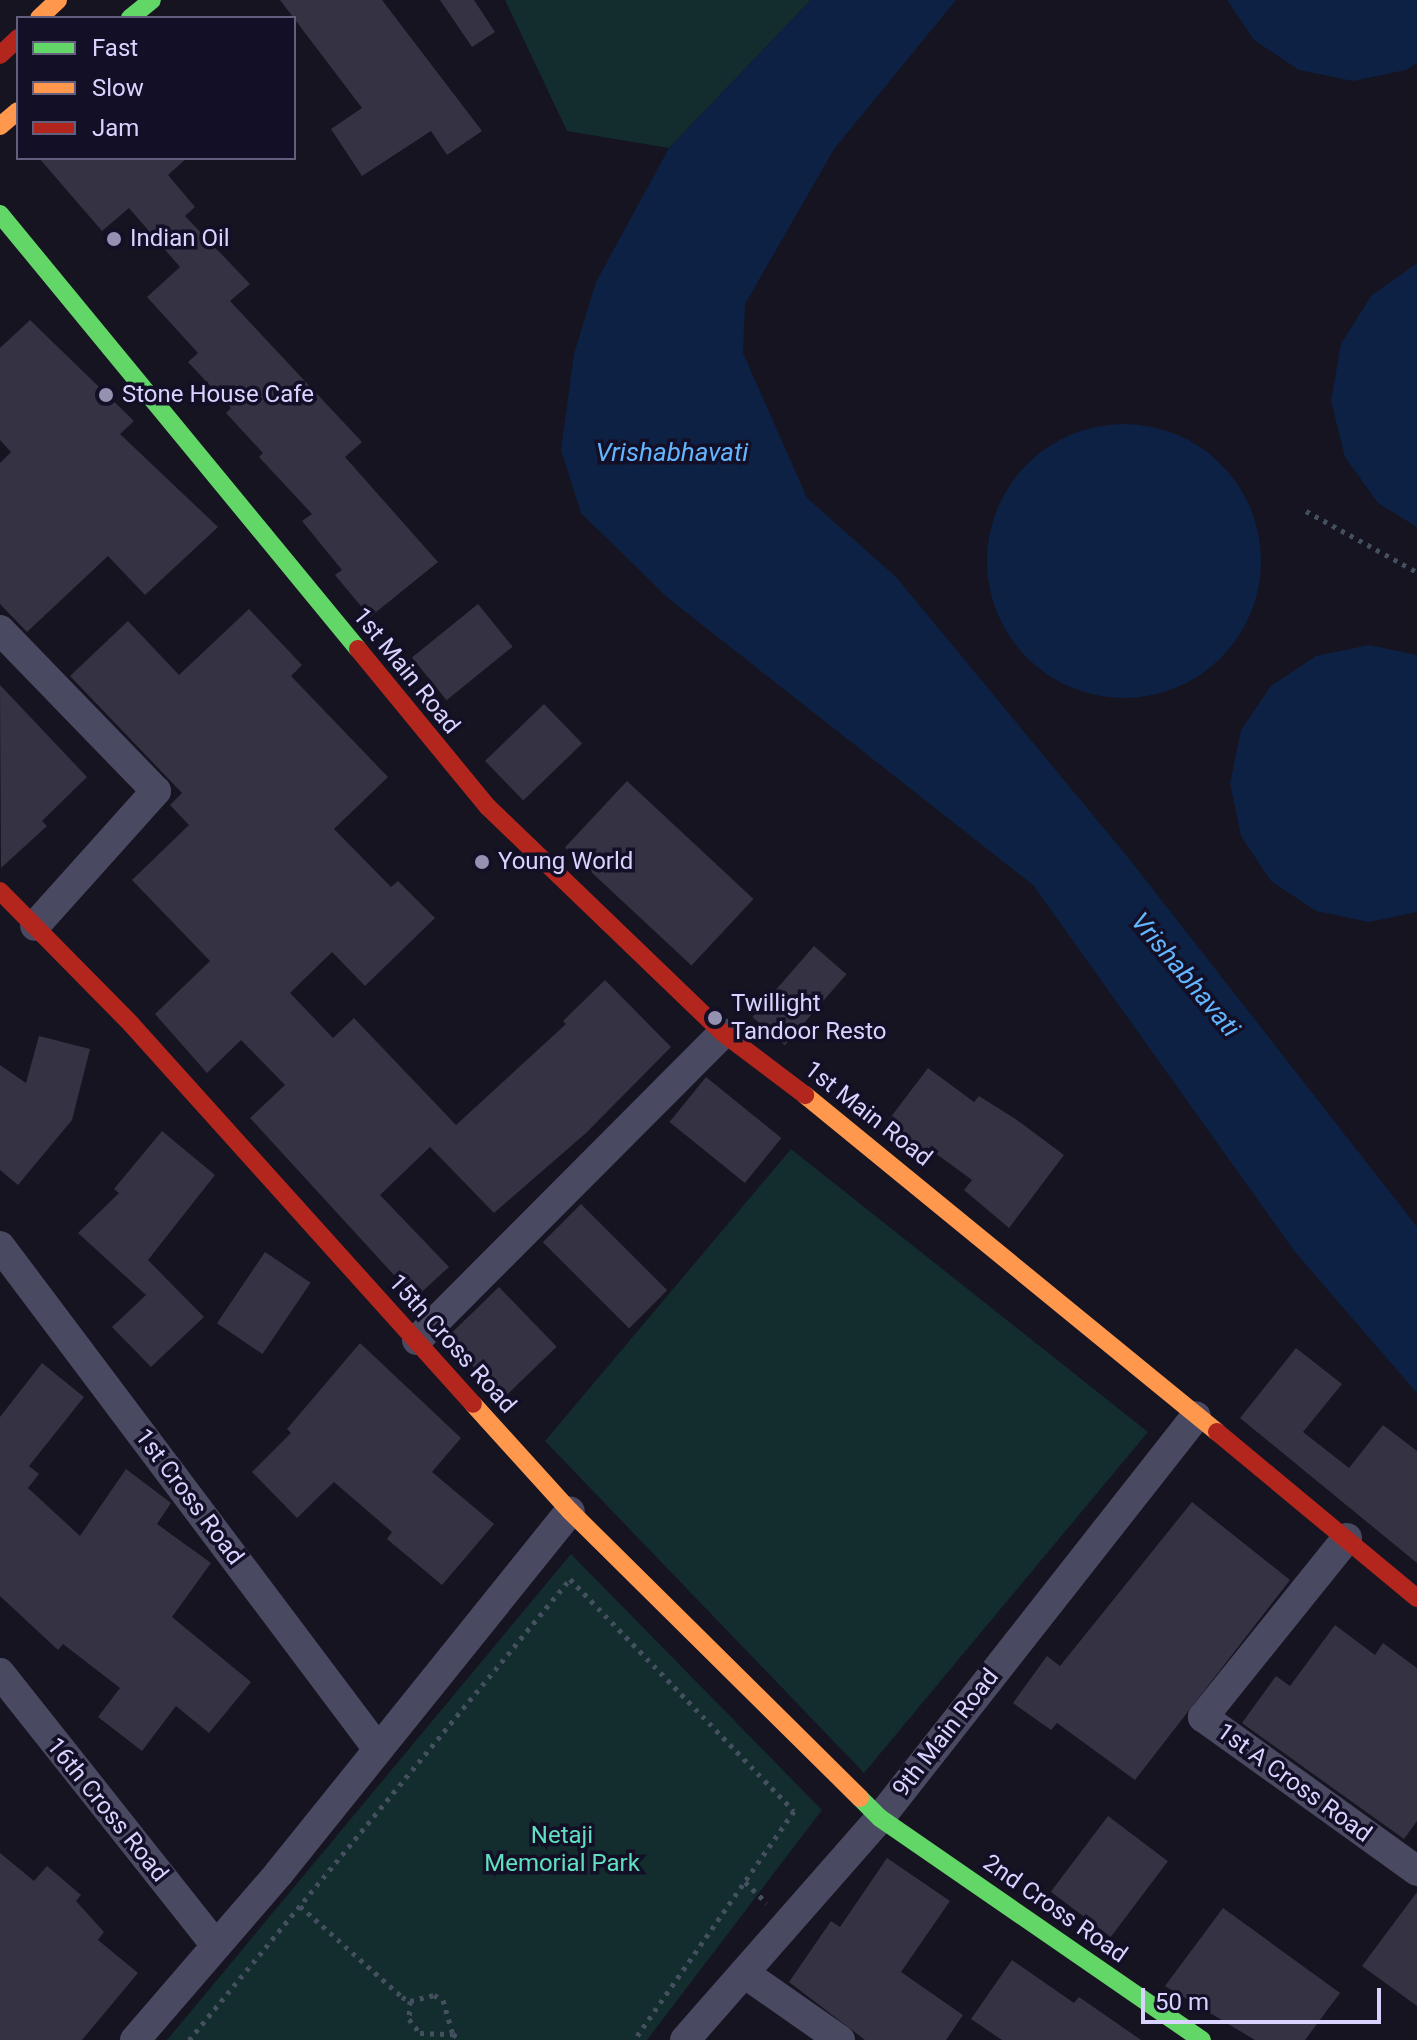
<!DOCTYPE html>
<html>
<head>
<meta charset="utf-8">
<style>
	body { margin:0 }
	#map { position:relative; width:1417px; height:2040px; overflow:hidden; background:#161421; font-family:Roboto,sans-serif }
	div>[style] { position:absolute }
	.green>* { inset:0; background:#132c2d }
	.water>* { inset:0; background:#0d2144 }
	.round { border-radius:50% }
	.building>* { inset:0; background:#343243; transform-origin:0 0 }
	.path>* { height:5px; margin-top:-2.5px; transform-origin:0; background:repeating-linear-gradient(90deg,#44505f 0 4px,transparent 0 10px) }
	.street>* { height:30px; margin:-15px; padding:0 15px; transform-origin:15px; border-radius:15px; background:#4a4962 }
	.fast>* { height:18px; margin:-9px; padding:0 9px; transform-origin:9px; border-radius:9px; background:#63d668 }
	.slow>* { height:18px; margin:-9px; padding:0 9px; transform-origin:9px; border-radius:9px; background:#ff974d }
	.jam>* { height:18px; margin:-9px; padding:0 9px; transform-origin:9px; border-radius:9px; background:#b3261e }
	.dots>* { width:22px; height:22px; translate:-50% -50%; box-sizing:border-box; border:4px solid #130f26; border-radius:50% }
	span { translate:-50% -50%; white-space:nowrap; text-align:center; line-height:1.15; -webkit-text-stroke:7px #130f26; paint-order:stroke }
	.poi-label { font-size:24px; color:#d9d4ff }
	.left { translate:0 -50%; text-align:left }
	.street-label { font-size:24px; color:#d9d4ff }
	.park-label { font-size:24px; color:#5fe0c0 }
	.water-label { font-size:26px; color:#62b6ff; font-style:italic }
	.legend { position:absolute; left:16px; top:16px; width:280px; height:144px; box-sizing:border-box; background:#130f26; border:2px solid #625e7d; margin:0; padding:10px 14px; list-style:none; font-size:24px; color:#d9d4ff }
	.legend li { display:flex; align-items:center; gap:16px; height:40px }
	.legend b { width:40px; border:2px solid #625e7d }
	.scale { position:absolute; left:1141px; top:1988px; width:240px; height:36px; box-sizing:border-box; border:4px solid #d9d4ff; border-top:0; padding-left:10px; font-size:24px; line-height:28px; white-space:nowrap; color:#d9d4ff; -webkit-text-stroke:6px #130f26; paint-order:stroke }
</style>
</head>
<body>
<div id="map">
	<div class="green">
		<i style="clip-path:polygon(505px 0,811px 0,669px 148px,567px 131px)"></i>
		<i style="clip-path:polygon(791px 1149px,1148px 1432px,864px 1773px,545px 1441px)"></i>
		<i style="clip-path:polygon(571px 1554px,822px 1810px,647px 2040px,167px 2040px)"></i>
	</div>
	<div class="water">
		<i style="clip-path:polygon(811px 0,956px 0,834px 149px,745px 304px,743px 353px,807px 498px,896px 577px,1130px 860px,1417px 1227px,1417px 1393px,1295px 1252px,1033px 885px,668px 598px,581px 513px,561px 450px,574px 354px,596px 282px,669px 148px)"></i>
		<i style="clip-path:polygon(1227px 0,1417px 0,1417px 63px,1406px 70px,1353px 81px,1299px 70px,1254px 40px)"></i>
		<i style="clip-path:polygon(1417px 263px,1417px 527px,1378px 503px,1345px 457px,1331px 401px,1341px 344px,1371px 296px)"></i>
		<i class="round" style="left:987px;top:424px;width:274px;height:274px"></i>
		<i style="clip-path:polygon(1369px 645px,1417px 655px,1417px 912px,1369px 922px,1316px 911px,1271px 881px,1241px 836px,1230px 783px,1241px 730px,1271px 686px,1316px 656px)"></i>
	</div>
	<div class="building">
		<i style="clip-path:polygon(280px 0,382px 0,482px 131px,447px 155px,431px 131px,362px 176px,331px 129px,362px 108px)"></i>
		<i style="clip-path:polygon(440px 0,474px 0,495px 32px,472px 47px)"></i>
		<i style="clip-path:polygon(39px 158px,187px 158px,168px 175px,195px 207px,185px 216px,250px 284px,230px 301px,362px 442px,345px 457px,438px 562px,370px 617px,335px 575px,342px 570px,302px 521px,312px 514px,259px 457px,263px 453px,226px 413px,231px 408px,188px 362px,198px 353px,147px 297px,180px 267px,129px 208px,102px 231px)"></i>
		<i style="clip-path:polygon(30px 320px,134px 421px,120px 434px,218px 527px,145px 595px,108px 556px,27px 632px,0 604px,0 463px,11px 452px,0 440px,0 348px)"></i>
		<i style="left:478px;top:604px;width:55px;height:85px;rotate:51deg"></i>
		<i style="clip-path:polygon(249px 609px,302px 665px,291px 676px,388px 777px,334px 829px,391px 887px,398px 881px,435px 918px,365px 986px,332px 952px,290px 993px,333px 1038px,354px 1018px,456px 1125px,566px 1024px,563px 1021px,605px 980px,671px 1047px,586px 1133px,494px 1213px,430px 1147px,380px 1195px,449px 1267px,415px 1298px,250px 1118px,285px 1085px,241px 1040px,207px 1073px,155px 1014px,210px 961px,132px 880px,189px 825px,170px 805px,182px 793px,70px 676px,128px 621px,179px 675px)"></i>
		<i style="clip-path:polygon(0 685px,87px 777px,42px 821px,47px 826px,1px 868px)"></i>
		<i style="left:544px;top:704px;width:55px;height:82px;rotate:46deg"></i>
		<i style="left:627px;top:781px;width:173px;height:91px;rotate:43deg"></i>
		<i style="left:814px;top:946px;width:43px;height:94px;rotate:41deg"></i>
		<i style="clip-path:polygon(39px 1036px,90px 1049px,72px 1120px,18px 1185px,0 1170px,0 1065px,26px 1083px)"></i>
		<i style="clip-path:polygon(928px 1068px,974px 1102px,979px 1096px,1017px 1120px,1064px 1155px,1009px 1228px,964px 1190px,972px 1180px,927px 1147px,921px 1154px,884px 1126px)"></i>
		<i style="left:706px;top:1077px;width:97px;height:58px;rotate:39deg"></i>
		<i style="clip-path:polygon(162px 1131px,215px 1175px,148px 1260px,204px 1317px,151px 1367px,112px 1327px,146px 1295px,78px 1233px,119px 1193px,114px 1189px)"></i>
		<i style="left:581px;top:1204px;width:122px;height:54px;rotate:45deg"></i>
		<i style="left:265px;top:1252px;width:55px;height:86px;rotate:34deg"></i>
		<i style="left:499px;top:1287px;width:83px;height:74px;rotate:46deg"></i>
		<i style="clip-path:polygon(360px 1343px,461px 1438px,432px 1472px,494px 1524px,442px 1585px,387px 1539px,392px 1532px,334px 1482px,297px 1518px,252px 1472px,291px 1433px,287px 1429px)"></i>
		<i style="clip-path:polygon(1296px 1348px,1342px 1384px,1303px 1432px,1349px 1468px,1383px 1425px,1417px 1451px,1417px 1563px,1240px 1418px)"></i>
		<i style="clip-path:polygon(42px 1363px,84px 1397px,29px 1466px,39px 1474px,28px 1488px,80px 1536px,126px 1469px,171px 1503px,157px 1524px,211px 1563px,172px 1617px,251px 1682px,209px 1733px,176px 1706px,142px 1751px,98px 1717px,120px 1688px,63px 1644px,58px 1650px,0 1596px,0 1417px)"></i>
		<i style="clip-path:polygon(1192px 1502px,1290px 1580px,1135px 1780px,1057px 1723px,1051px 1730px,1013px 1703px,1047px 1656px,1060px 1666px)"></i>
		<i style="clip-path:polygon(1335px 1625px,1375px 1655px,1383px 1643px,1417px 1668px,1417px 1821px,1404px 1839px,1242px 1723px,1276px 1676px,1290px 1686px)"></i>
		<i style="left:1108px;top:1816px;width:75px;height:95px;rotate:37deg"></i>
		<i style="clip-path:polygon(0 1853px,34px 1881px,47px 1866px,81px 1895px,76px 1901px,104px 1932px,98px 1940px,138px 1973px,82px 2040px,0 2040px)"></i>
		<i style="clip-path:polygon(887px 1858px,950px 1901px,901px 1972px,963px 2015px,946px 2040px,865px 2040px,789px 1982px,831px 1921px,840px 1927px)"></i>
		<i style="clip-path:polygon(1417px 1892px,1417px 2006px,1362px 1966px)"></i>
		<i style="clip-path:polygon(1223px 1908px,1340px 1993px,1305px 2040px,1255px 2040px,1165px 1986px)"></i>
		<i style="clip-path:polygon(1012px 1960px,1074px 2003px,1079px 1997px,1141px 2040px,1002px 2040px,971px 2019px)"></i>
	</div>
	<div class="path">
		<i style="left:1306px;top:511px;width:127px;rotate:28.8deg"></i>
		<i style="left:745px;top:1882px;width:30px;rotate:44deg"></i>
		<i style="left:300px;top:1906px;width:137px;rotate:41.7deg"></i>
		<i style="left:402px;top:1997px;width:9px;rotate:27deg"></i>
		<i style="left:410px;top:2001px;width:25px;rotate:-14deg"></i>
		<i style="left:434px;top:1995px;width:10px;rotate:29deg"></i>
		<i style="left:443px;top:2000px;width:35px;rotate:74deg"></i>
		<i style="left:453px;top:2034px;width:10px;rotate:37deg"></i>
		<i style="left:410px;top:2001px;width:18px;rotate:93deg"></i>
		<i style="left:409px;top:2019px;width:18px;rotate:52deg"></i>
		<i style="left:420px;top:2033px;width:33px;rotate:2deg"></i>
		<i style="left:189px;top:2040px;width:598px;rotate:-50.43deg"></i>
		<i style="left:570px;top:1579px;width:322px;rotate:46deg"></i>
		<i style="left:794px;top:1811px;width:279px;rotate:124.9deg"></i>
	</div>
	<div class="street">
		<i style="left:0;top:630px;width:224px;rotate:45.9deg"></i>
		<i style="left:156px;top:791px;width:181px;rotate:131.9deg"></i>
		<i style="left:0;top:1246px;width:629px;rotate:53.08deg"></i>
		<i style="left:417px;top:1340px;width:433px;rotate:-45.1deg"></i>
		<i style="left:1347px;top:1538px;width:230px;rotate:128.8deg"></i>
		<i style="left:1203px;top:1717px;width:264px;rotate:35.7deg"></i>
		<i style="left:0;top:1673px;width:348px;rotate:51.6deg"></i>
		<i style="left:744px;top:1973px;width:117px;rotate:34.9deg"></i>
		<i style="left:135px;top:2040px;width:221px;rotate:-49.2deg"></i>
		<i style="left:279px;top:1873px;width:464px;rotate:-51.2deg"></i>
		<i style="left:685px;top:2040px;width:295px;rotate:-48.7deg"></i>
		<i style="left:880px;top:1818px;width:511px;rotate:-51.83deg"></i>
	</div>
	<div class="fast">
		<i style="left:130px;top:18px;width:28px;rotate:-39deg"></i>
		<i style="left:0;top:214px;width:563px;rotate:50.55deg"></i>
		<i style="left:860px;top:1798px;width:28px;rotate:45deg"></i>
		<i style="left:880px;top:1818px;width:391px;rotate:34.6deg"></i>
	</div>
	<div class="slow">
		<i style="left:39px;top:18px;width:26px;rotate:-43deg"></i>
		<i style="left:0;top:126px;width:23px;rotate:-40deg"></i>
		<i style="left:805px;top:1095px;width:532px;rotate:39.28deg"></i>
		<i style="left:473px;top:1404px;width:144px;rotate:47.8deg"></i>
		<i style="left:570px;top:1511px;width:408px;rotate:44.7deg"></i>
	</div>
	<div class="jam">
		<i style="left:0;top:55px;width:25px;rotate:-43deg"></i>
		<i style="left:358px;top:649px;width:205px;rotate:50.6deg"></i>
		<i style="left:488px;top:807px;width:326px;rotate:43.9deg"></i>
		<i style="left:723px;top:1033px;width:103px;rotate:37.1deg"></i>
		<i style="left:0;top:891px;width:187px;rotate:45.4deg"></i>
		<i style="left:131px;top:1024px;width:511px;rotate:48.01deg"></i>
		<i style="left:1217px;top:1432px;width:260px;rotate:39.7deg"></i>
	</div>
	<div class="dots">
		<i style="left:114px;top:239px;background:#9591b1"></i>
		<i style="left:106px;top:395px;background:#9591b1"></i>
		<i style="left:482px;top:862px;background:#9591b1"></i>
		<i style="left:715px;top:1018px;background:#9591b1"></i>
	</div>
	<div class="poi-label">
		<span class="left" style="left:130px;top:239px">Indian Oil</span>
		<span class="left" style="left:122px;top:395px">Stone House Cafe</span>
		<span class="left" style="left:498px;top:862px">Young World</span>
		<span class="left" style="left:731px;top:1018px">Twillight<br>Tandoor Resto</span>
	</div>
	<div class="street-label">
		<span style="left:406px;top:671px;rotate:51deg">1st Main Road</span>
		<span style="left:868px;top:1114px;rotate:38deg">1st Main Road</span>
		<span style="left:452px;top:1344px;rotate:48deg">15th Cross Road</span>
		<span style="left:189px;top:1497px;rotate:53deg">1st Cross Road</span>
		<span style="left:946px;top:1733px;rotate:-52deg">9th Main Road</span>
		<span style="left:1294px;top:1783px;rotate:36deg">1st A Cross Road</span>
		<span style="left:107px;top:1810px;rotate:51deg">16th Cross Road</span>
		<span style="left:1055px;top:1909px;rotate:35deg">2nd Cross Road</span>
	</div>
	<div class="park-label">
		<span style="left:562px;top:1850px">Netaji<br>Memorial Park</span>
	</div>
	<div class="water-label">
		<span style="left:672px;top:453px">Vrishabhavati</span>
		<span style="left:1185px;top:975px;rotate:50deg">Vrishabhavati</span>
	</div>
	<ul class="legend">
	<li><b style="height:10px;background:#63d668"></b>Fast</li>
	<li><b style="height:10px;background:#ff974d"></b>Slow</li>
	<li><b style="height:10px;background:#b3261e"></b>Jam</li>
	</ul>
	<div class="scale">50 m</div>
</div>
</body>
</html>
